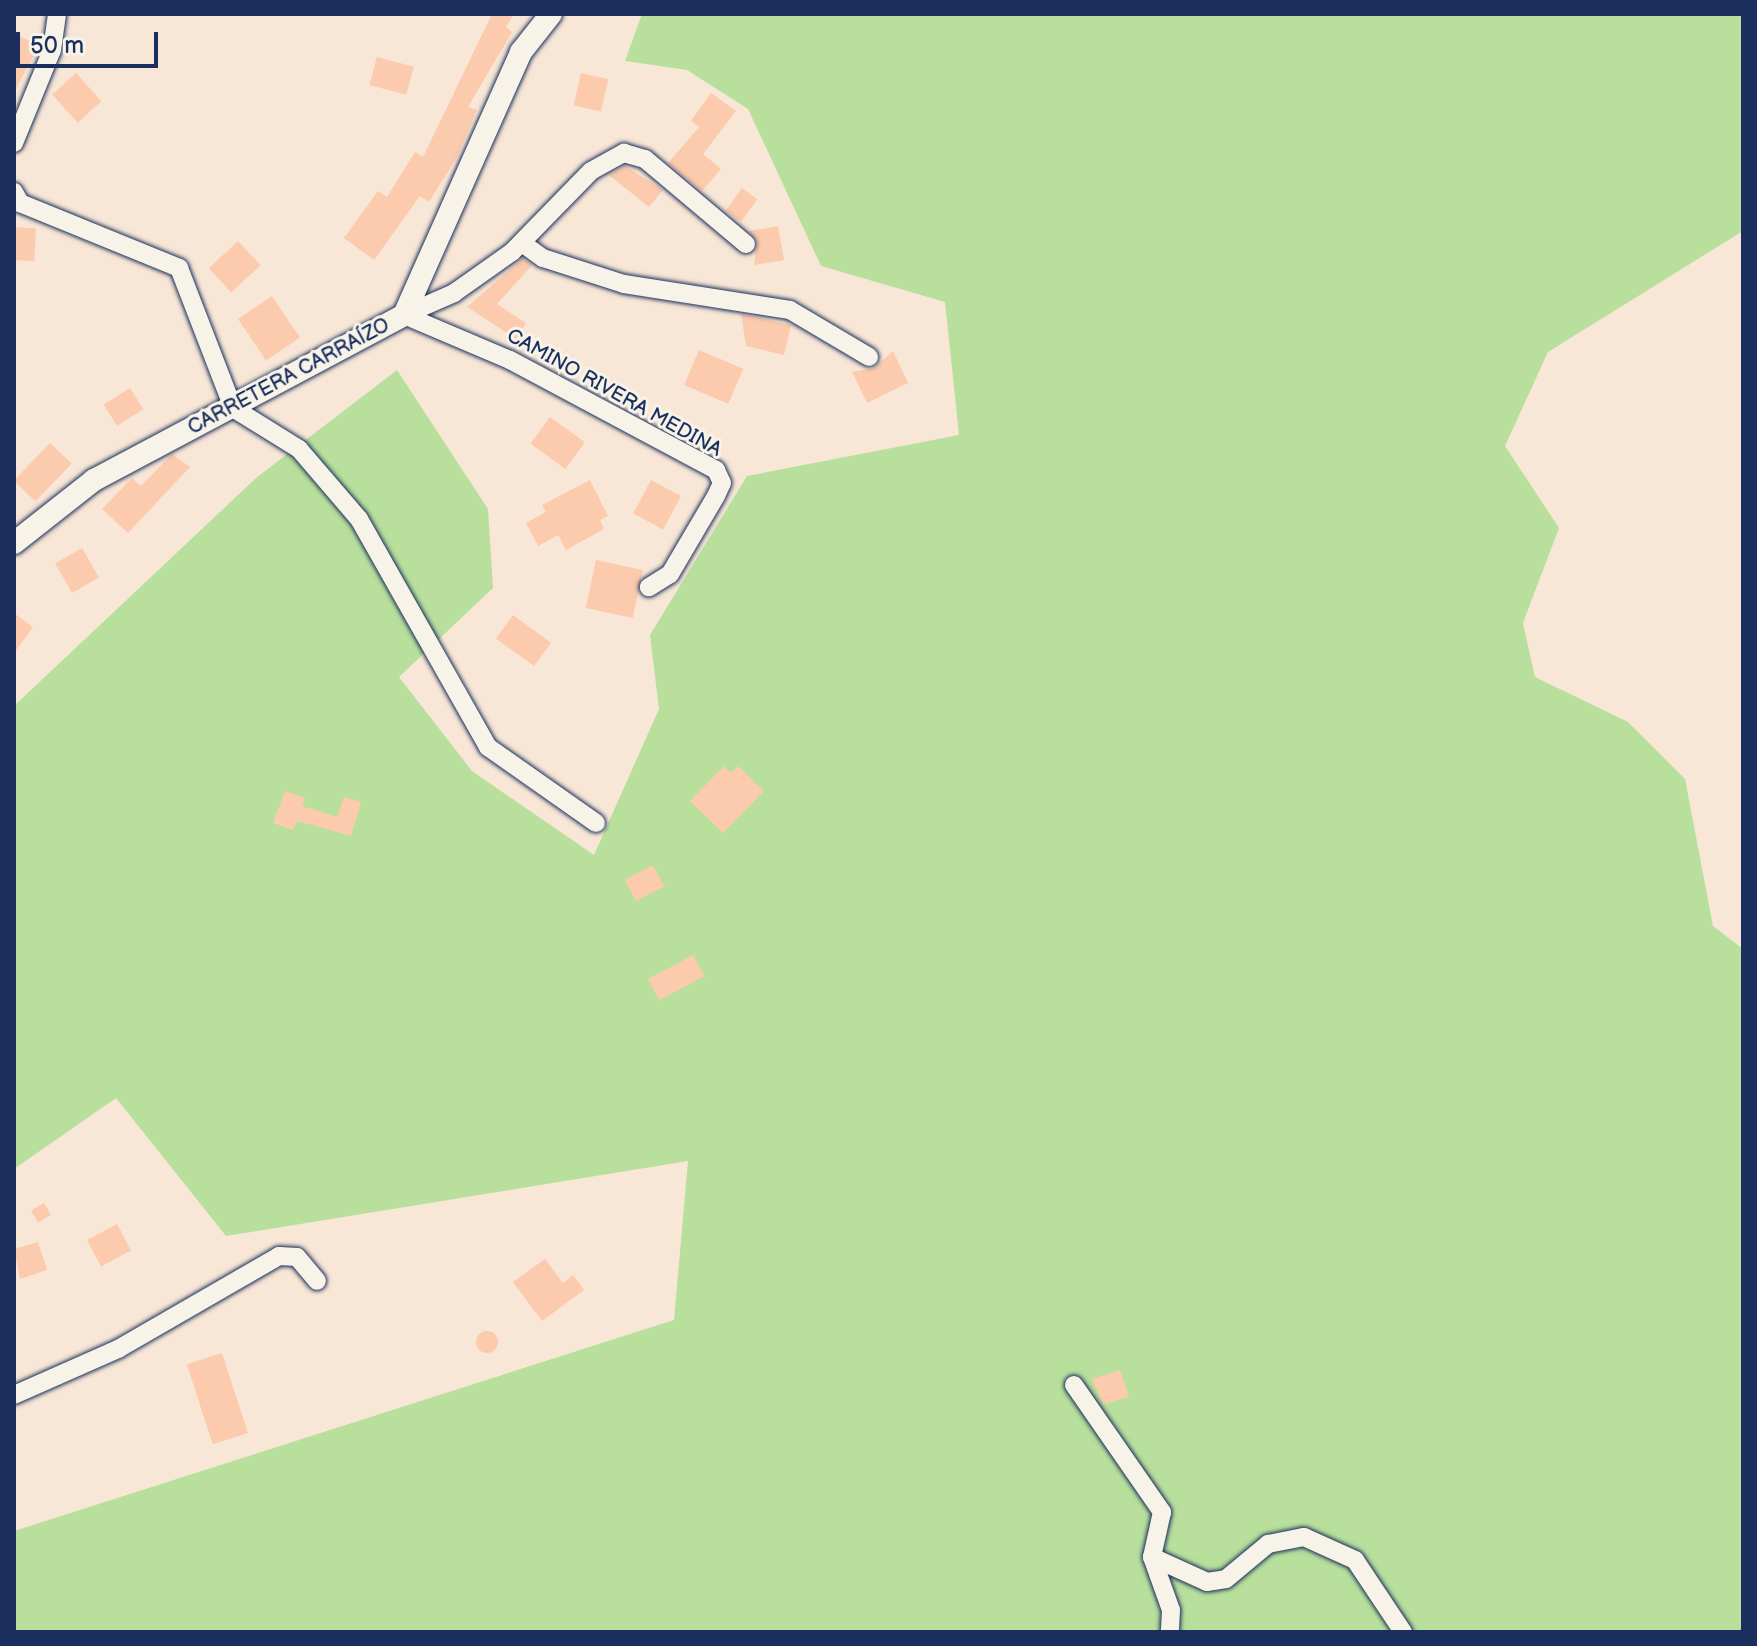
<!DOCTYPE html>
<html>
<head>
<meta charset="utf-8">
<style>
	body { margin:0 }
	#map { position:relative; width:1757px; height:1646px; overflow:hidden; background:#f8e7d6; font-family:"Balsamiq Sans",sans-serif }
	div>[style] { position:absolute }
	.green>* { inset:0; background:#b8e09c }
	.building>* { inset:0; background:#fccaac; transform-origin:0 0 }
	.round { border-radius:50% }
	.roads { filter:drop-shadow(0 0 2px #1b2f5e) drop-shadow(0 0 2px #1b2f5e) }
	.minor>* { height:18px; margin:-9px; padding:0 9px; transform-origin:9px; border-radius:9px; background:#f7f3e8 }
	.tertiary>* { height:22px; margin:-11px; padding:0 11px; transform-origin:11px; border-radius:11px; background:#f7f3e8 }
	span { translate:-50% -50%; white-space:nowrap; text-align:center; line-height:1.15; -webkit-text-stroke:6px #f7f3e8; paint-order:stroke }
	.street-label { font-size:20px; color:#1b2f5e }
	.frame { position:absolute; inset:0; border:16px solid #1b2f5e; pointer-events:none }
	.scale { position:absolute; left:16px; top:32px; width:142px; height:36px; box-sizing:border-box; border:4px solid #1b2f5e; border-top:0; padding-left:10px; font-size:24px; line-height:28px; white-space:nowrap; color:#1b2f5e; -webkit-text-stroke:6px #f7f3e8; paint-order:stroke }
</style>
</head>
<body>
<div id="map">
	<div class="green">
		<i style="clip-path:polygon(642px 14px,1743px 14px,1743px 231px,1548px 352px,1505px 446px,1559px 528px,1523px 623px,1535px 677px,1628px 722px,1685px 779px,1713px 926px,1743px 949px,1743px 1632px,14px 1632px,14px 1531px,674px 1320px,688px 1161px,226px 1236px,116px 1098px,14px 1169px,14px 706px,256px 478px,397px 370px,488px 509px,493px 588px,399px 677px,472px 771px,594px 855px,659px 709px,650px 635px,747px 476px,959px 435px,945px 302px,821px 266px,748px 109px,687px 70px,625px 61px)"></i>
	</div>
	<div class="building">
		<i style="clip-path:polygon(492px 14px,514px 14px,506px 27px,512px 32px,468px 107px,477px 110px,457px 157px,429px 202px,420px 196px,374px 260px,344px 238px,378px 191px,387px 197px,415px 152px,423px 157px)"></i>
		<i style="clip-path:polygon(14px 33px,39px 46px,14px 92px)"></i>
		<i style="left:377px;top:57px;width:38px;height:29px;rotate:15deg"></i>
		<i style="left:76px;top:73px;width:38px;height:32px;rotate:48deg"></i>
		<i style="left:581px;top:73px;width:28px;height:33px;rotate:13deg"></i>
		<i style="clip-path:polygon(711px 93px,736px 111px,703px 154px,721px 169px,702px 191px,668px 163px,699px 127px,691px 121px)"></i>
		<i style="clip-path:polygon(625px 166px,663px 190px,649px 207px,609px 175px)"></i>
		<i style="left:742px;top:188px;width:19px;height:28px;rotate:36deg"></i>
		<i style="clip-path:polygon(778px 226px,784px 260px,754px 265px,757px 241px,749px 231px)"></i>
		<i style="left:14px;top:227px;width:22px;height:33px;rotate:3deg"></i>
		<i style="left:238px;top:241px;width:33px;height:40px;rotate:47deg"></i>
		<i style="clip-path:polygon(523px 258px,532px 265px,497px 304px,526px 323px,516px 339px,467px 307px)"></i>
		<i style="left:272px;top:296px;width:50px;height:41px;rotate:56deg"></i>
		<i style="clip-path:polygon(741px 314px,791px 325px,784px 355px,746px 346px)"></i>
		<i style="left:699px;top:350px;width:48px;height:38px;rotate:23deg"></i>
		<i style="clip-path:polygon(893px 351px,908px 383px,867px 403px,852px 372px,874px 368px)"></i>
		<i style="left:130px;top:388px;width:25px;height:31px;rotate:58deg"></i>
		<i style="left:550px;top:417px;width:43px;height:33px;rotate:36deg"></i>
		<i style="left:50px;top:443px;width:30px;height:52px;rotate:44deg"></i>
		<i style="clip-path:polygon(172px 454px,190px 467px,128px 533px,102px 509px,132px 478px,141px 486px)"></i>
		<i style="clip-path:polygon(590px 480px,608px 516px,600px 520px,604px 529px,566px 550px,558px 535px,538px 546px,526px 523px,546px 512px,542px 505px)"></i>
		<i style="left:651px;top:480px;width:34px;height:38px;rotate:28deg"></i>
		<i style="left:82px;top:548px;width:34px;height:31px;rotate:60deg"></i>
		<i style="left:596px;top:560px;width:48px;height:49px;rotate:12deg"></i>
		<i style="clip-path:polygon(14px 613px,33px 627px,14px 653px)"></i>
		<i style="left:513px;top:615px;width:47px;height:29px;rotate:36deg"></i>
		<i style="clip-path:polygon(724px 766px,731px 773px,738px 766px,764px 791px,723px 833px,690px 801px)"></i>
		<i style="clip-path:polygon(285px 791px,305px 798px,302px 806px,337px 817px,344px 797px,361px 802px,351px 836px,297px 821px,293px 830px,273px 823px)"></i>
		<i style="left:653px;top:865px;width:24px;height:32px;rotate:62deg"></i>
		<i style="left:693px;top:955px;width:24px;height:51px;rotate:62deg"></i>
		<i style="left:44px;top:1203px;width:14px;height:15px;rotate:60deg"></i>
		<i style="left:117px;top:1224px;width:30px;height:34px;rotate:62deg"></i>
		<i style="clip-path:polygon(38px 1242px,47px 1270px,20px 1279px,14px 1249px)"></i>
		<i style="clip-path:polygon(545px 1259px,563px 1283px,573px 1275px,584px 1290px,542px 1321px,513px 1282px)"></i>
		<i class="round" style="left:476px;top:1331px;width:22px;height:22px"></i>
		<i style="left:222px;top:1353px;width:84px;height:37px;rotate:72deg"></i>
		<i style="clip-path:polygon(1120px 1370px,1129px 1397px,1103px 1404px,1092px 1379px)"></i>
	</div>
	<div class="roads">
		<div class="minor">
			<i style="left:14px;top:143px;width:100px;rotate:-67.8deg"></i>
			<i style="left:52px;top:50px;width:36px;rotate:-82deg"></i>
			<i style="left:14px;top:192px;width:13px;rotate:61deg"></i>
			<i style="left:20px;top:203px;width:172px;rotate:22.2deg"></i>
			<i style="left:179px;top:268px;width:150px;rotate:68.9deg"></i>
			<i style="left:233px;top:408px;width:78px;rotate:31.8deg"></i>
			<i style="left:299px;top:449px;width:92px;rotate:49.4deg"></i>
			<i style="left:359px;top:519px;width:262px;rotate:60.5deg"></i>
			<i style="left:488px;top:747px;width:132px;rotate:35.1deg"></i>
			<i style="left:522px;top:243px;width:26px;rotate:36deg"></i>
			<i style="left:543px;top:258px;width:85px;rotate:17.8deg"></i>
			<i style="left:624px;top:284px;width:168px;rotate:8.9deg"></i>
			<i style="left:790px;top:310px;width:92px;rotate:30.7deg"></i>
			<i style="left:404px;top:315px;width:115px;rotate:23deg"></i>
			<i style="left:510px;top:360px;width:234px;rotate:28.1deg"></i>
			<i style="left:716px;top:470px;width:14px;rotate:65deg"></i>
			<i style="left:722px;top:483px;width:14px;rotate:115deg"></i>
			<i style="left:716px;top:496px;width:91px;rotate:120.5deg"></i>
			<i style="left:670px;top:574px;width:25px;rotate:148deg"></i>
			<i style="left:404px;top:315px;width:55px;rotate:-23.7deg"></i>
			<i style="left:454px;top:293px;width:71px;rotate:-35.3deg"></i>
			<i style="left:512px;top:252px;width:113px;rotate:-45.7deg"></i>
			<i style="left:591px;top:171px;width:38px;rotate:-29deg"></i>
			<i style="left:624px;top:153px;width:22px;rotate:16deg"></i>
			<i style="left:645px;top:159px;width:132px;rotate:40.1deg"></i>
			<i style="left:1074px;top:1385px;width:155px;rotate:55.3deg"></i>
			<i style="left:1162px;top:1512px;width:46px;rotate:102.5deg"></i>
			<i style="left:1152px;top:1557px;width:56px;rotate:70.3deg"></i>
			<i style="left:1171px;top:1610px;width:22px;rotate:93deg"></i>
			<i style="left:14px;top:1395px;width:114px;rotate:-23.9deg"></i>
			<i style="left:118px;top:1349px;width:186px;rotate:-30deg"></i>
			<i style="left:279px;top:1256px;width:18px;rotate:3deg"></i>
			<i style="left:297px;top:1257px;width:31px;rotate:50deg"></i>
			<i style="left:1152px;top:1557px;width:60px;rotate:24.4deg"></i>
			<i style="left:1207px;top:1582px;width:19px;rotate:-9deg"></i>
			<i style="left:1226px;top:1579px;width:55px;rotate:-39.8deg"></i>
			<i style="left:1268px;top:1544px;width:37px;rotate:-11deg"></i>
			<i style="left:1304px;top:1537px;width:56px;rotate:24.3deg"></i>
			<i style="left:1355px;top:1560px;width:87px;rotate:56.3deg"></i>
		</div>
		<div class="tertiary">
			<i style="left:14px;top:543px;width:102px;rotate:-38.2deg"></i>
			<i style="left:94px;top:480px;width:351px;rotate:-28deg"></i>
			<i style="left:404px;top:315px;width:288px;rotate:-66deg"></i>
			<i style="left:521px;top:52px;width:48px;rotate:-51.7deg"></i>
		</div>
	</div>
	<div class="street-label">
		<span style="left:289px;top:377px;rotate:-28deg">CARRETERA CARRAÍZO</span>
		<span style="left:614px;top:393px;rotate:29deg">CAMINO RIVERA MEDINA</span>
	</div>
	<div class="frame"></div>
	<div class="scale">50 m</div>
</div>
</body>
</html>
